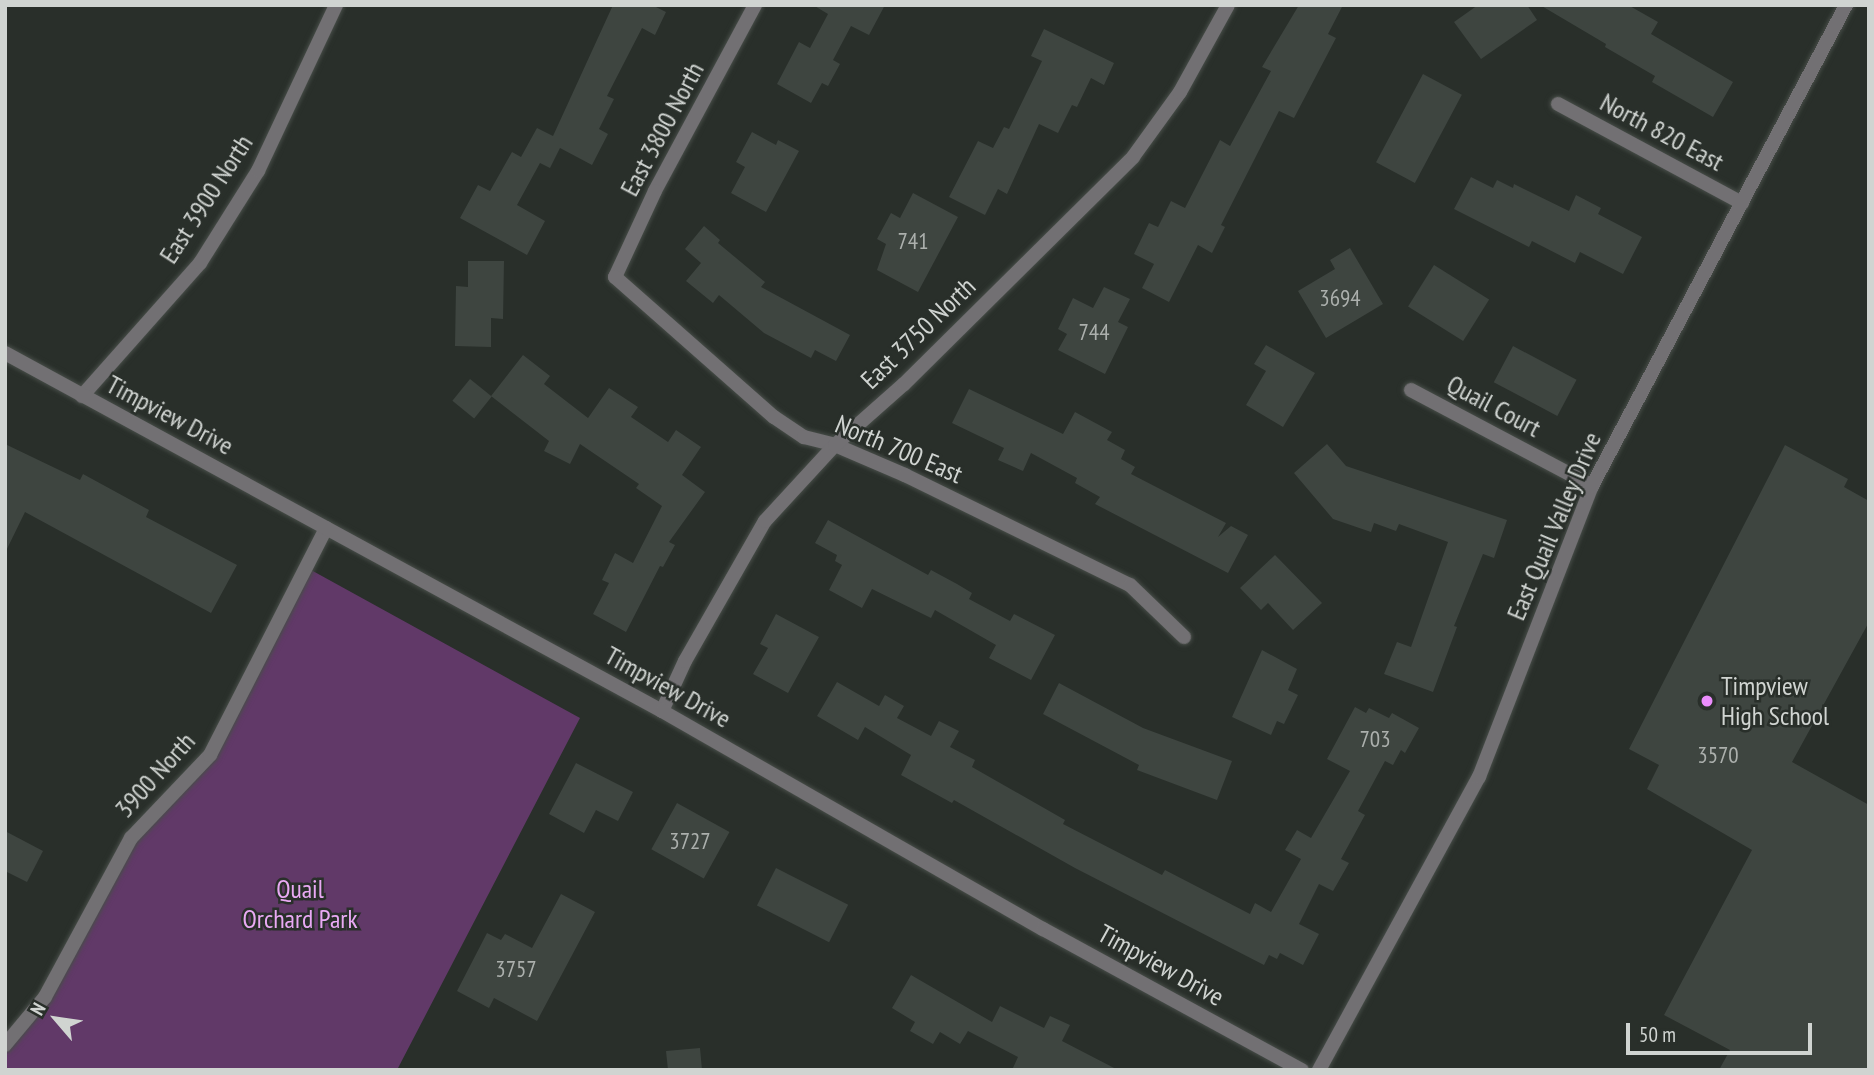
<!DOCTYPE html>
<html>
<head>
<meta charset="utf-8">
<style>
	body { margin:0 }
	#map { position:relative; width:1874px; height:1075px; overflow:hidden; background:#292f2a; font-family:"PT Sans Narrow",sans-serif }
	div>[style] { position:absolute }
	.green>* { inset:0; background:#613968 }
	.building>* { inset:0; background:#3e4540; transform-origin:0 0 }
	.roads { filter:drop-shadow(0 0 2px #474d48) drop-shadow(0 0 2px #474d48) }
	.minor>* { height:14px; margin:-7px; padding:0 7px; transform-origin:7px; border-radius:7px; background:#727073 }
	.tertiary>* { height:14px; margin:-7px; padding:0 7px; transform-origin:7px; border-radius:7px; background:#727073 }
	.dots>* { width:19px; height:19px; translate:-50% -50%; box-sizing:border-box; border:4px solid #292f2a; border-radius:50% }
	span { translate:-50% -50%; white-space:nowrap; text-align:center; line-height:1.15; -webkit-text-stroke:5px #292f2a; paint-order:stroke }
	.number-label { font-size:23px; color:#acb0ad }
	.number-label span { -webkit-text-stroke-width:0 }
	.street-label { font-size:26px; color:#d0d4d1 }
	.poi-label { font-size:26px; color:#d0d4d1 }
	.left { translate:0 -50%; text-align:left }
	.park-label { font-size:26px; color:#e9a9f4 }
	.frame { position:absolute; inset:0; border:7px solid #d0d4d1; pointer-events:none }
	.north { position:absolute; left:21px; top:984px; width:70px; height:70px; -webkit-text-stroke:5px #292f2a; paint-order:stroke; rotate:299deg; font-size:19px; font-weight:700; line-height:28px; text-align:center; color:#d0d4d1 }
	.north::after { content:''; display:block; margin:auto; width:24px; height:32px; background:#d0d4d1; clip-path:polygon(50% 0,100% 100%,50% 72%,0 100%) }
	.scale { position:absolute; left:1626px; top:1023px; width:186px; height:32px; box-sizing:border-box; border:4px solid #d0d4d1; border-top:0; padding-left:9px; font-size:21px; line-height:24px; white-space:nowrap; color:#d0d4d1; -webkit-text-stroke:5px #292f2a; paint-order:stroke }
</style>
</head>
<body>
<div id="map">
	<div class="green">
		<i style="clip-path:polygon(311px 570px,580px 718px,397px 1070px,5px 1070px,5px 1053px,49px 1000px,136px 842px,216px 757px)"></i>
	</div>
	<div class="building">
		<i style="clip-path:polygon(613px 5px,652px 5px,666px 12px,655px 35px,642px 28px,607px 96px,614px 99px,599px 129px,608px 134px,592px 165px,560px 148px,550px 168px,540px 163px,517px 205px,545px 221px,527px 255px,460px 218px,478px 185px,490px 191px,512px 152px,521px 157px,537px 128px,553px 136px)"></i>
		<i style="clip-path:polygon(813px 5px,885px 5px,869px 35px,851px 26px,833px 60px,840px 64px,828px 86px,822px 83px,811px 103px,777px 84px,799px 42px,810px 48px,828px 14px)"></i>
		<i style="clip-path:polygon(1299px 5px,1343px 5px,1328px 34px,1336px 38px,1294px 118px,1279px 111px,1221px 225px,1225px 227px,1212px 253px,1198px 245px,1169px 302px,1142px 288px,1154px 264px,1134px 254px,1149px 223px,1158px 227px,1171px 201px,1185px 208px,1220px 140px,1230px 146px,1271px 71px,1262px 67px)"></i>
		<i style="clip-path:polygon(1478px 5px,1527px 5px,1537px 20px,1481px 59px,1454px 22px)"></i>
		<i style="clip-path:polygon(1540px 5px,1628px 5px,1658px 22px,1651px 34px,1733px 82px,1713px 117px,1652px 82px,1655px 76px,1605px 47px,1606px 44px)"></i>
		<i style="clip-path:polygon(1044px 29px,1114px 63px,1104px 85px,1091px 78px,1077px 107px,1072px 105px,1058px 133px,1039px 124px,1007px 194px,998px 189px,985px 215px,949px 197px,978px 141px,993px 148px,1004px 127px,1009px 129px,1042px 61px,1031px 56px)"></i>
		<i style="left:1423px;top:74px;width:44px;height:100px;rotate:28deg"></i>
		<i style="clip-path:polygon(752px 132px,776px 145px,778px 140px,799px 151px,766px 212px,731px 193px,745px 167px,736px 162px)"></i>
		<i style="clip-path:polygon(1471px 177px,1493px 188px,1497px 180px,1513px 188px,1514px 184px,1569px 211px,1576px 195px,1601px 208px,1598px 214px,1642px 237px,1623px 274px,1580px 252px,1575px 263px,1532px 241px,1529px 247px,1454px 209px)"></i>
		<i style="clip-path:polygon(913px 193px,958px 217px,918px 292px,877px 270px,886px 244px,877px 239px,891px 213px,900px 218px)"></i>
		<i style="clip-path:polygon(704px 226px,720px 240px,718px 243px,765px 282px,761px 287px,850px 335px,836px 361px,815px 350px,811px 358px,764px 333px,719px 295px,713px 303px,686px 281px,701px 263px,685px 249px)"></i>
		<i style="clip-path:polygon(1350px 248px,1383px 304px,1326px 338px,1298px 291px,1335px 269px,1330px 260px)"></i>
		<i style="clip-path:polygon(468px 261px,504px 261px,503px 319px,491px 318px,491px 347px,455px 346px,456px 286px,468px 287px)"></i>
		<i style="left:1434px;top:265px;width:65px;height:49px;rotate:32deg"></i>
		<i style="clip-path:polygon(1104px 287px,1130px 299px,1118px 322px,1128px 327px,1105px 374px,1058px 350px,1067px 334px,1058px 329px,1073px 298px,1093px 308px)"></i>
		<i style="clip-path:polygon(1266px 345px,1315px 373px,1283px 427px,1246px 405px,1266px 371px,1254px 364px)"></i>
		<i style="left:1513px;top:346px;width:72px;height:41px;rotate:28deg"></i>
		<i style="clip-path:polygon(523px 355px,550px 376px,544px 384px,588px 418px,609px 388px,638px 407px,631px 417px,668px 442px,676px 430px,701px 447px,682px 475px,705px 492px,669px 542px,675px 545px,663px 567px,660px 566px,626px 632px,593px 614px,609px 583px,602px 580px,615px 553px,633px 563px,662px 506px,636px 488px,639px 484px,580px 444px,570px 464px,544px 451px,549px 441px,491px 396px)"></i>
		<i style="left:470px;top:379px;width:28px;height:28px;rotate:39deg"></i>
		<i style="clip-path:polygon(969px 389px,1063px 434px,1075px 412px,1112px 432px,1107px 440px,1125px 450px,1121px 459px,1135px 467px,1131px 474px,1226px 523px,1218px 537px,1231px 526px,1248px 535px,1228px 573px,1095px 504px,1100px 497px,1075px 483px,1077px 478px,1031px 453px,1023px 471px,998px 460px,1004px 448px,952px 423px)"></i>
		<i style="clip-path:polygon(5px 444px,80px 480px,83px 474px,149px 510px,146px 517px,237px 565px,211px 613px,25px 512px,5px 553px)"></i>
		<i style="clip-path:polygon(1327px 444px,1346px 466px,1507px 520px,1494px 558px,1483px 554px,1454px 626px,1457px 627px,1433px 692px,1384px 674px,1397px 642px,1411px 647px,1448px 542px,1399px 524px,1396px 531px,1374px 523px,1371px 532px,1333px 519px,1294px 473px)"></i>
		<i style="clip-path:polygon(1785px 445px,1848px 479px,1844px 487px,1869px 501px,1869px 622px,1792px 762px,1869px 805px,1869px 1070px,1719px 1070px,1730px 1050px,1664px 1015px,1752px 850px,1647px 789px,1659px 765px,1629px 749px)"></i>
		<i style="clip-path:polygon(828px 520px,928px 575px,931px 570px,957px 584px,972px 593px,969px 599px,1010px 621px,1014px 614px,1055px 635px,1031px 680px,989px 658px,996px 645px,935px 610px,931px 618px,872px 589px,862px 608px,829px 590px,842px 565px,835px 561px,837px 555px,815px 543px)"></i>
		<i style="clip-path:polygon(1275px 555px,1322px 603px,1293px 630px,1268px 603px,1261px 610px,1240px 588px)"></i>
		<i style="clip-path:polygon(776px 614px,819px 637px,788px 693px,753px 674px,768px 648px,760px 644px)"></i>
		<i style="clip-path:polygon(1262px 650px,1297px 669px,1288px 690px,1298px 695px,1284px 724px,1277px 721px,1271px 735px,1232px 717px)"></i>
		<i style="clip-path:polygon(837px 682px,879px 706px,885px 695px,904px 706px,897px 718px,931px 736px,939px 721px,959px 731px,950px 747px,975px 760px,972px 767px,1065px 820px,1063px 824px,1162px 875px,1165px 870px,1250px 914px,1255px 903px,1271px 912px,1301px 859px,1285px 850px,1297px 830px,1311px 838px,1350px 771px,1327px 759px,1355px 707px,1366px 713px,1369px 708px,1389px 718px,1392px 713px,1419px 728px,1405px 753px,1401px 750px,1393px 765px,1385px 761px,1358px 811px,1365px 815px,1341px 859px,1349px 863px,1333px 891px,1319px 884px,1299px 924px,1319px 934px,1303px 965px,1280px 953px,1277px 959px,1269px 955px,1264px 965px,1075px 868px,954px 800px,952px 803px,901px 775px,911px 755px,865px 727px,858px 740px,817px 716px)"></i>
		<i style="clip-path:polygon(1059px 683px,1143px 728px,1232px 761px,1217px 800px,1137px 770px,1139px 765px,1043px 714px)"></i>
		<i style="clip-path:polygon(576px 763px,633px 792px,618px 821px,596px 810px,584px 833px,549px 814px)"></i>
		<i style="left:677px;top:803px;width:60px;height:53px;rotate:29deg"></i>
		<i style="clip-path:polygon(5px 831px,43px 851px,27px 882px,5px 871px)"></i>
		<i style="left:776px;top:868px;width:81px;height:42px;rotate:27deg"></i>
		<i style="clip-path:polygon(561px 894px,595px 912px,537px 1021px,494px 998px,489px 1008px,457px 991px,487px 933px,501px 940px,505px 934px,532px 948px)"></i>
		<i style="clip-path:polygon(911px 975px,992px 1022px,1000px 1006px,1044px 1028px,1050px 1016px,1070px 1025px,1062px 1041px,1118px 1070px,1012px 1070px,1018px 1057px,968px 1031px,960px 1044px,940px 1032px,933px 1044px,910px 1031px,915px 1022px,892px 1008px)"></i>
		<i style="clip-path:polygon(700px 1048px,702px 1070px,668px 1070px,666px 1051px)"></i>
	</div>
	<div class="roads">
		<div class="minor">
			<i style="left:755px;top:5px;width:211px;rotate:118.3deg"></i>
			<i style="left:655px;top:191px;width:95px;rotate:114.9deg"></i>
			<i style="left:615px;top:277px;width:212px;rotate:41.4deg"></i>
			<i style="left:774px;top:417px;width:36px;rotate:34deg"></i>
			<i style="left:804px;top:437px;width:32px;rotate:14deg"></i>
			<i style="left:835px;top:445px;width:76px;rotate:23.2deg"></i>
			<i style="left:905px;top:475px;width:250px;rotate:26.1deg"></i>
			<i style="left:1130px;top:585px;width:75px;rotate:43.9deg"></i>
			<i style="left:1558px;top:104px;width:209px;rotate:28.3deg"></i>
			<i style="left:1411px;top:390px;width:205px;rotate:27.9deg"></i>
			<i style="left:82px;top:396px;width:178px;rotate:-48.4deg"></i>
			<i style="left:200px;top:263px;width:109px;rotate:-57.8deg"></i>
			<i style="left:258px;top:171px;width:183px;rotate:-64.8deg"></i>
			<i style="left:662px;top:711px;width:55px;rotate:-65.3deg"></i>
			<i style="left:685px;top:661px;width:161px;rotate:-60.3deg"></i>
			<i style="left:765px;top:521px;width:103px;rotate:-47.4deg"></i>
			<i style="left:835px;top:445px;width:92px;rotate:-41.5deg"></i>
			<i style="left:904px;top:384px;width:322px;rotate:-44.7deg"></i>
			<i style="left:1133px;top:157px;width:80px;rotate:-54.1deg"></i>
			<i style="left:1180px;top:92px;width:99px;rotate:-61.1deg"></i>
			<i style="left:5px;top:1045px;width:62px;rotate:-50.2deg"></i>
			<i style="left:45px;top:997px;width:181px;rotate:-61.6deg"></i>
			<i style="left:131px;top:838px;width:115px;rotate:-46.4deg"></i>
			<i style="left:210px;top:755px;width:255px;rotate:-62.9deg"></i>
		</div>
		<div class="tertiary">
			<i style="left:5px;top:353px;width:748px;rotate:28.59deg"></i>
			<i style="left:662px;top:711px;width:439px;rotate:29.8deg"></i>
			<i style="left:1043px;top:929px;width:295px;rotate:28.6deg"></i>
			<i style="left:1319px;top:1070px;width:334px;rotate:-61.4deg"></i>
			<i style="left:1479px;top:777px;width:312px;rotate:-68.8deg"></i>
			<i style="left:1592px;top:486px;width:544px;rotate:-62.16deg"></i>
		</div>
	</div>
	<div class="dots">
		<i style="left:1707px;top:701px;background:#eb8dfc"></i>
	</div>
	<div class="number-label">
		<span style="left:913px;top:241px">741</span>
		<span style="left:1340px;top:298px">3694</span>
		<span style="left:1094px;top:332px">744</span>
		<span style="left:1375px;top:739px">703</span>
		<span style="left:1718px;top:755px">3570</span>
		<span style="left:690px;top:841px">3727</span>
		<span style="left:516px;top:969px">3757</span>
	</div>
	<div class="street-label">
		<span style="left:662px;top:129px;rotate:-62deg">East 3800 North</span>
		<span style="left:1662px;top:132px;rotate:28deg">North 820 East</span>
		<span style="left:206px;top:199px;rotate:-57deg">East 3900 North</span>
		<span style="left:918px;top:333px;rotate:-44deg">East 3750 North</span>
		<span style="left:1494px;top:406px;rotate:28deg">Quail Court</span>
		<span style="left:170px;top:415px;rotate:28deg">Timpview Drive</span>
		<span style="left:899px;top:449px;rotate:23deg">North 700 East</span>
		<span style="left:1554px;top:526px;rotate:-67deg">East Quail Valley Drive</span>
		<span style="left:668px;top:687px;rotate:29deg">Timpview Drive</span>
		<span style="left:155px;top:775px;rotate:-48deg">3900 North</span>
		<span style="left:1161px;top:965px;rotate:29deg">Timpview Drive</span>
	</div>
	<div class="poi-label">
		<span class="left" style="left:1721px;top:701px">Timpview<br>High School</span>
	</div>
	<div class="park-label">
		<span style="left:300px;top:904px">Quail<br>Orchard Park</span>
	</div>
	<div class="frame"></div>
	<div class="north">N</div>
	<div class="scale">50 m</div>
</div>
</body>
</html>
